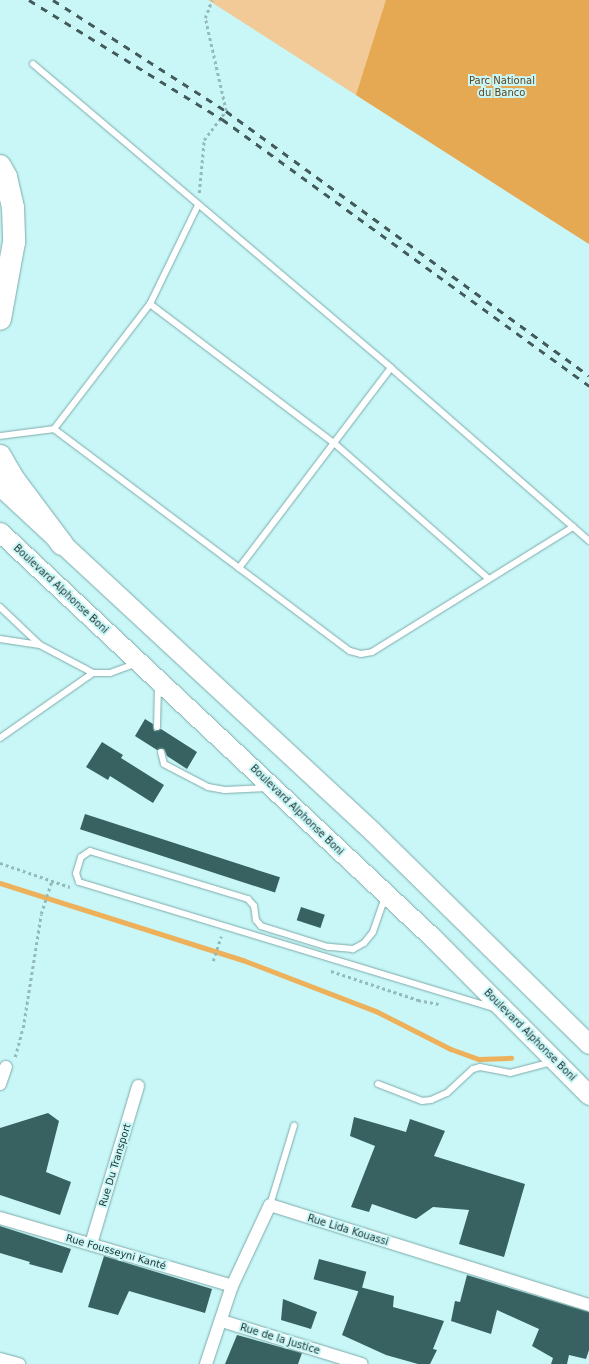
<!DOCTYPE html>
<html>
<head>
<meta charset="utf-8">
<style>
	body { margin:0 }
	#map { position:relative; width:589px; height:1364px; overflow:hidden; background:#c9f7f7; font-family:"DejaVu Sans",sans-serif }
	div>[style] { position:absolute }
	.green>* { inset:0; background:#f2ca97 }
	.forest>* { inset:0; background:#e5a853 }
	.stream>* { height:4.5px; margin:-2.25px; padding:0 2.25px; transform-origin:2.25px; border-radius:2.25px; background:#edb05b }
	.building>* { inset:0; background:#386262; transform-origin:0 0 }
	.path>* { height:2.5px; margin-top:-1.25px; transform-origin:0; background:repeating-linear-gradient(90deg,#94baba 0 3px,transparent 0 6px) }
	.roads { filter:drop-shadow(0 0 1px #7da9a9) drop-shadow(0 0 1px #7da9a9) }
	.service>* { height:6px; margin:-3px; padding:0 3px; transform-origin:3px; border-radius:3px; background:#fff }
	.minor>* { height:12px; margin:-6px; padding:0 6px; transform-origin:6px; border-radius:6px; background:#fff }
	.primary>* { height:19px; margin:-9.5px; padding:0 9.5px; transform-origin:9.5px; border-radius:9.5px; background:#fff }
	.motorway>* { height:22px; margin:-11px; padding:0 11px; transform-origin:11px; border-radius:11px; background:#fff }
	.rail>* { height:3px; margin-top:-1.5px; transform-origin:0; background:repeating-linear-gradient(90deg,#435a5a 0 7px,transparent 0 14px) }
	span { translate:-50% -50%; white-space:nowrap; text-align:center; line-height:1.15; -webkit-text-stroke:4px #c9f7f7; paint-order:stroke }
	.park-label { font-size:10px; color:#5c4320 }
	.street-label { font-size:10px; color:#223434 }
</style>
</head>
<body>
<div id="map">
	<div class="green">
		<i style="clip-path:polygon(208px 0,589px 0,589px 244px,356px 95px)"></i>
	</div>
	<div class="forest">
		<i style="clip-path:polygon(386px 0,589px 0,589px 244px,356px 95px)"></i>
	</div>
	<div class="stream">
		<i style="left:0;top:883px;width:255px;rotate:17.6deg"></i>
		<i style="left:243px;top:960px;width:142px;rotate:21deg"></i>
		<i style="left:376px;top:1011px;width:84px;rotate:26.9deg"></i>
		<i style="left:451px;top:1049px;width:30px;rotate:20deg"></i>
		<i style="left:479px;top:1059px;width:32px;rotate:-2deg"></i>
	</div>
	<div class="building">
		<i style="clip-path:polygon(145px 719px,153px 724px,154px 731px,161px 729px,197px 752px,187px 769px,167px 756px,164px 749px,157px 750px,135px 736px)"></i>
		<i style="clip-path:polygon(102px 742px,123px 755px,121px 758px,164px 785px,153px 803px,110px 776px,108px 780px,86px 767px)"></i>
		<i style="left:85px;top:814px;width:205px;height:16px;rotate:18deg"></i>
		<i style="left:301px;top:907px;width:25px;height:14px;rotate:18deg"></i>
		<i style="clip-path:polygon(48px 1113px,59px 1121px,46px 1172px,71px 1182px,60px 1215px,0 1195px,0 1128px)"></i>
		<i style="clip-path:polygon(354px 1117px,406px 1132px,410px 1119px,445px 1131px,434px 1156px,525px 1184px,504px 1257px,459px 1244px,469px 1210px,433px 1207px,416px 1219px,372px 1204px,369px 1212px,351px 1207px,375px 1146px,350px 1136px)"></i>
		<i style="clip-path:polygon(0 1226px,71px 1249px,62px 1273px,29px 1264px,30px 1262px,0 1253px)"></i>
		<i style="clip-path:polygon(104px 1256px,212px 1289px,205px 1313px,129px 1291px,118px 1315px,88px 1307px)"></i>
		<i style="left:319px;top:1259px;width:49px;height:21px;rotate:15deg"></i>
		<i style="clip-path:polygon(467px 1275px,589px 1312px,589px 1350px,586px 1359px,569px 1355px,567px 1364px,551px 1364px,553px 1358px,532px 1346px,539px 1329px,497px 1310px,491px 1334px,451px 1321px,455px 1301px,460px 1302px)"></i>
		<i style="clip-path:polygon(360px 1287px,394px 1296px,393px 1307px,444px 1321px,433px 1349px,437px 1350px,430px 1364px,418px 1364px,386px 1355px,342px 1335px)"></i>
		<i style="clip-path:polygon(283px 1299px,317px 1312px,311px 1329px,281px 1320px)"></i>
		<i style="clip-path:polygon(237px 1335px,302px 1353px,298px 1364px,225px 1364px)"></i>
	</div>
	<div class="path">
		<i style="left:199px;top:193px;width:53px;rotate:-84.6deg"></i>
		<i style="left:204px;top:140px;width:36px;rotate:-53deg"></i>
		<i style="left:226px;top:111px;width:95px;rotate:-102.7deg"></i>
		<i style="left:205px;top:18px;width:19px;rotate:-69deg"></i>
		<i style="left:0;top:863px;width:74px;rotate:18.9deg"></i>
		<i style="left:213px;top:961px;width:26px;rotate:-72deg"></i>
		<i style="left:331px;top:971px;width:92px;rotate:18.4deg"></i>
		<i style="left:418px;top:1000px;width:21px;rotate:11deg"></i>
		<i style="left:15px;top:1057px;width:30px;rotate:-75deg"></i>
		<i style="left:23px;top:1028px;width:115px;rotate:-81deg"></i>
		<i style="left:41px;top:914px;width:35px;rotate:-72deg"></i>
	</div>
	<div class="roads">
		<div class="service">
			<i style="left:33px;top:64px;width:470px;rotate:40.3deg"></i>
			<i style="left:391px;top:368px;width:263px;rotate:41.1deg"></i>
			<i style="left:150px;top:304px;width:231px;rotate:37.1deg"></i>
			<i style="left:334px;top:443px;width:206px;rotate:41.3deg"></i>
			<i style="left:54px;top:429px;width:158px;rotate:-52.5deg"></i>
			<i style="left:150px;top:304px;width:110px;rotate:-64.1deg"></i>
			<i style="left:0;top:436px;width:54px;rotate:-7.4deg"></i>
			<i style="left:54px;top:429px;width:370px;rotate:36.9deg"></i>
			<i style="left:350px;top:651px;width:11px;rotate:15deg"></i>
			<i style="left:361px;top:654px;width:11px;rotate:-10deg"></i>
			<i style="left:372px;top:652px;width:237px;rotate:-31.9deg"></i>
			<i style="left:239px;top:568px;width:251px;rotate:-52.8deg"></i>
			<i style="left:0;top:607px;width:55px;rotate:43.5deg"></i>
			<i style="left:0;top:639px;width:40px;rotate:8.5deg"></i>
			<i style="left:40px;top:645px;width:60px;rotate:27.8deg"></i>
			<i style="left:93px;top:673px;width:17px"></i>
			<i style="left:110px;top:673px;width:27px;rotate:-20deg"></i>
			<i style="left:157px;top:727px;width:42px;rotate:-88.6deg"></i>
			<i style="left:0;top:738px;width:113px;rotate:-35deg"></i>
			<i style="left:161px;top:752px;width:12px;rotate:76deg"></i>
			<i style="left:164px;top:764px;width:50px;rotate:27.6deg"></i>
			<i style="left:208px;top:787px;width:17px;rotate:10deg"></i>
			<i style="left:225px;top:790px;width:42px;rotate:-2.7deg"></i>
			<i style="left:385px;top:897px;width:37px;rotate:109deg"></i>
			<i style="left:373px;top:932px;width:14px;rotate:129deg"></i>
			<i style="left:364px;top:943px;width:13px;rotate:151deg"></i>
			<i style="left:353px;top:949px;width:25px;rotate:-175deg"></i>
			<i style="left:328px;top:947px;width:70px;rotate:-162.6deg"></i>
			<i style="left:261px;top:926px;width:8px;rotate:-130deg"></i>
			<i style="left:256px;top:920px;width:14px;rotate:-98deg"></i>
			<i style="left:254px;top:906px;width:9px;rotate:-131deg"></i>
			<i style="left:248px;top:899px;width:165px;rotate:-163.1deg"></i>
			<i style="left:90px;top:851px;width:11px;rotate:146deg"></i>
			<i style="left:81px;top:857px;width:17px;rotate:107deg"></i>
			<i style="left:76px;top:873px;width:9px;rotate:72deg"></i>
			<i style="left:79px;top:882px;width:434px;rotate:16.9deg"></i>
			<i style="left:378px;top:1084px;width:47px;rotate:21.1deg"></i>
			<i style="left:422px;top:1101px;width:9px;rotate:-6deg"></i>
			<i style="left:431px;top:1100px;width:17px;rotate:-24deg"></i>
			<i style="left:447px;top:1093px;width:35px;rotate:-43deg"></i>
			<i style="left:473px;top:1069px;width:7px;rotate:-16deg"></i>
			<i style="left:480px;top:1067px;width:31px;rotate:11deg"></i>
			<i style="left:510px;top:1073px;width:43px;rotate:-14.7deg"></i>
			<i style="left:270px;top:1205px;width:83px;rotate:-73.1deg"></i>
		</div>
		<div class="minor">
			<i style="left:0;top:1084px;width:18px;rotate:-71deg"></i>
			<i style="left:0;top:1218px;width:242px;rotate:16.3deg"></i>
			<i style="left:91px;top:1244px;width:165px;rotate:-73.4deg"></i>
			<i style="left:222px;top:1321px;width:146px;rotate:17.1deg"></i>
			<i style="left:0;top:1359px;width:20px;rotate:15deg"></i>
			<i style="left:206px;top:1364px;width:82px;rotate:-71.6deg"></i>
			<i style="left:232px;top:1286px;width:89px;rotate:-64.9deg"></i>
			<i style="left:270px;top:1205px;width:334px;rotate:17.4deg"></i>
		</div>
		<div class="primary">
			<i style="left:0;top:486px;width:507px;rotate:42.84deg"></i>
			<i style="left:372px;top:831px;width:304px;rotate:44.5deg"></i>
			<i style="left:0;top:532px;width:594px;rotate:43.16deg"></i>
			<i style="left:433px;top:938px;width:221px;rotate:45.2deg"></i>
		</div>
		<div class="motorway">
			<i style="left:0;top:166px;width:13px;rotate:61deg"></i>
			<i style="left:6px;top:177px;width:32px;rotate:77deg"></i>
			<i style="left:13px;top:208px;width:34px;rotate:88deg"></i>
			<i style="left:14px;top:242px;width:78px;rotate:100.3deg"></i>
			<i style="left:0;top:456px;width:28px;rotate:60deg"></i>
			<i style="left:14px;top:480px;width:80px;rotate:53.1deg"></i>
		</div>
	</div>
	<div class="rail">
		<i style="left:29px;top:0;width:227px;rotate:31.7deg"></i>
		<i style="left:222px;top:119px;width:454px;rotate:36deg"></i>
		<i style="left:53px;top:0;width:206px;rotate:32.7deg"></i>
		<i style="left:226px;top:111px;width:449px;rotate:36.1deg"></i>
	</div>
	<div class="park-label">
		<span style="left:502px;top:86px">Parc National<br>du Banco</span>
	</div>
	<div class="street-label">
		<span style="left:61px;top:589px;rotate:43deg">Boulevard Alphonse Boni</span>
		<span style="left:297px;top:810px;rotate:44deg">Boulevard Alphonse Boni</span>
		<span style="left:530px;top:1035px;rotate:45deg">Boulevard Alphonse Boni</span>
		<span style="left:115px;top:1165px;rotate:-73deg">Rue Du Transport</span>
		<span style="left:348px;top:1230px;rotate:17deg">Rue Lida Kouassi</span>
		<span style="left:116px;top:1252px;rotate:16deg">Rue Fousseyni Kanté</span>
		<span style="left:280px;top:1339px;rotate:17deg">Rue de la Justice</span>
	</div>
</div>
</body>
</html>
